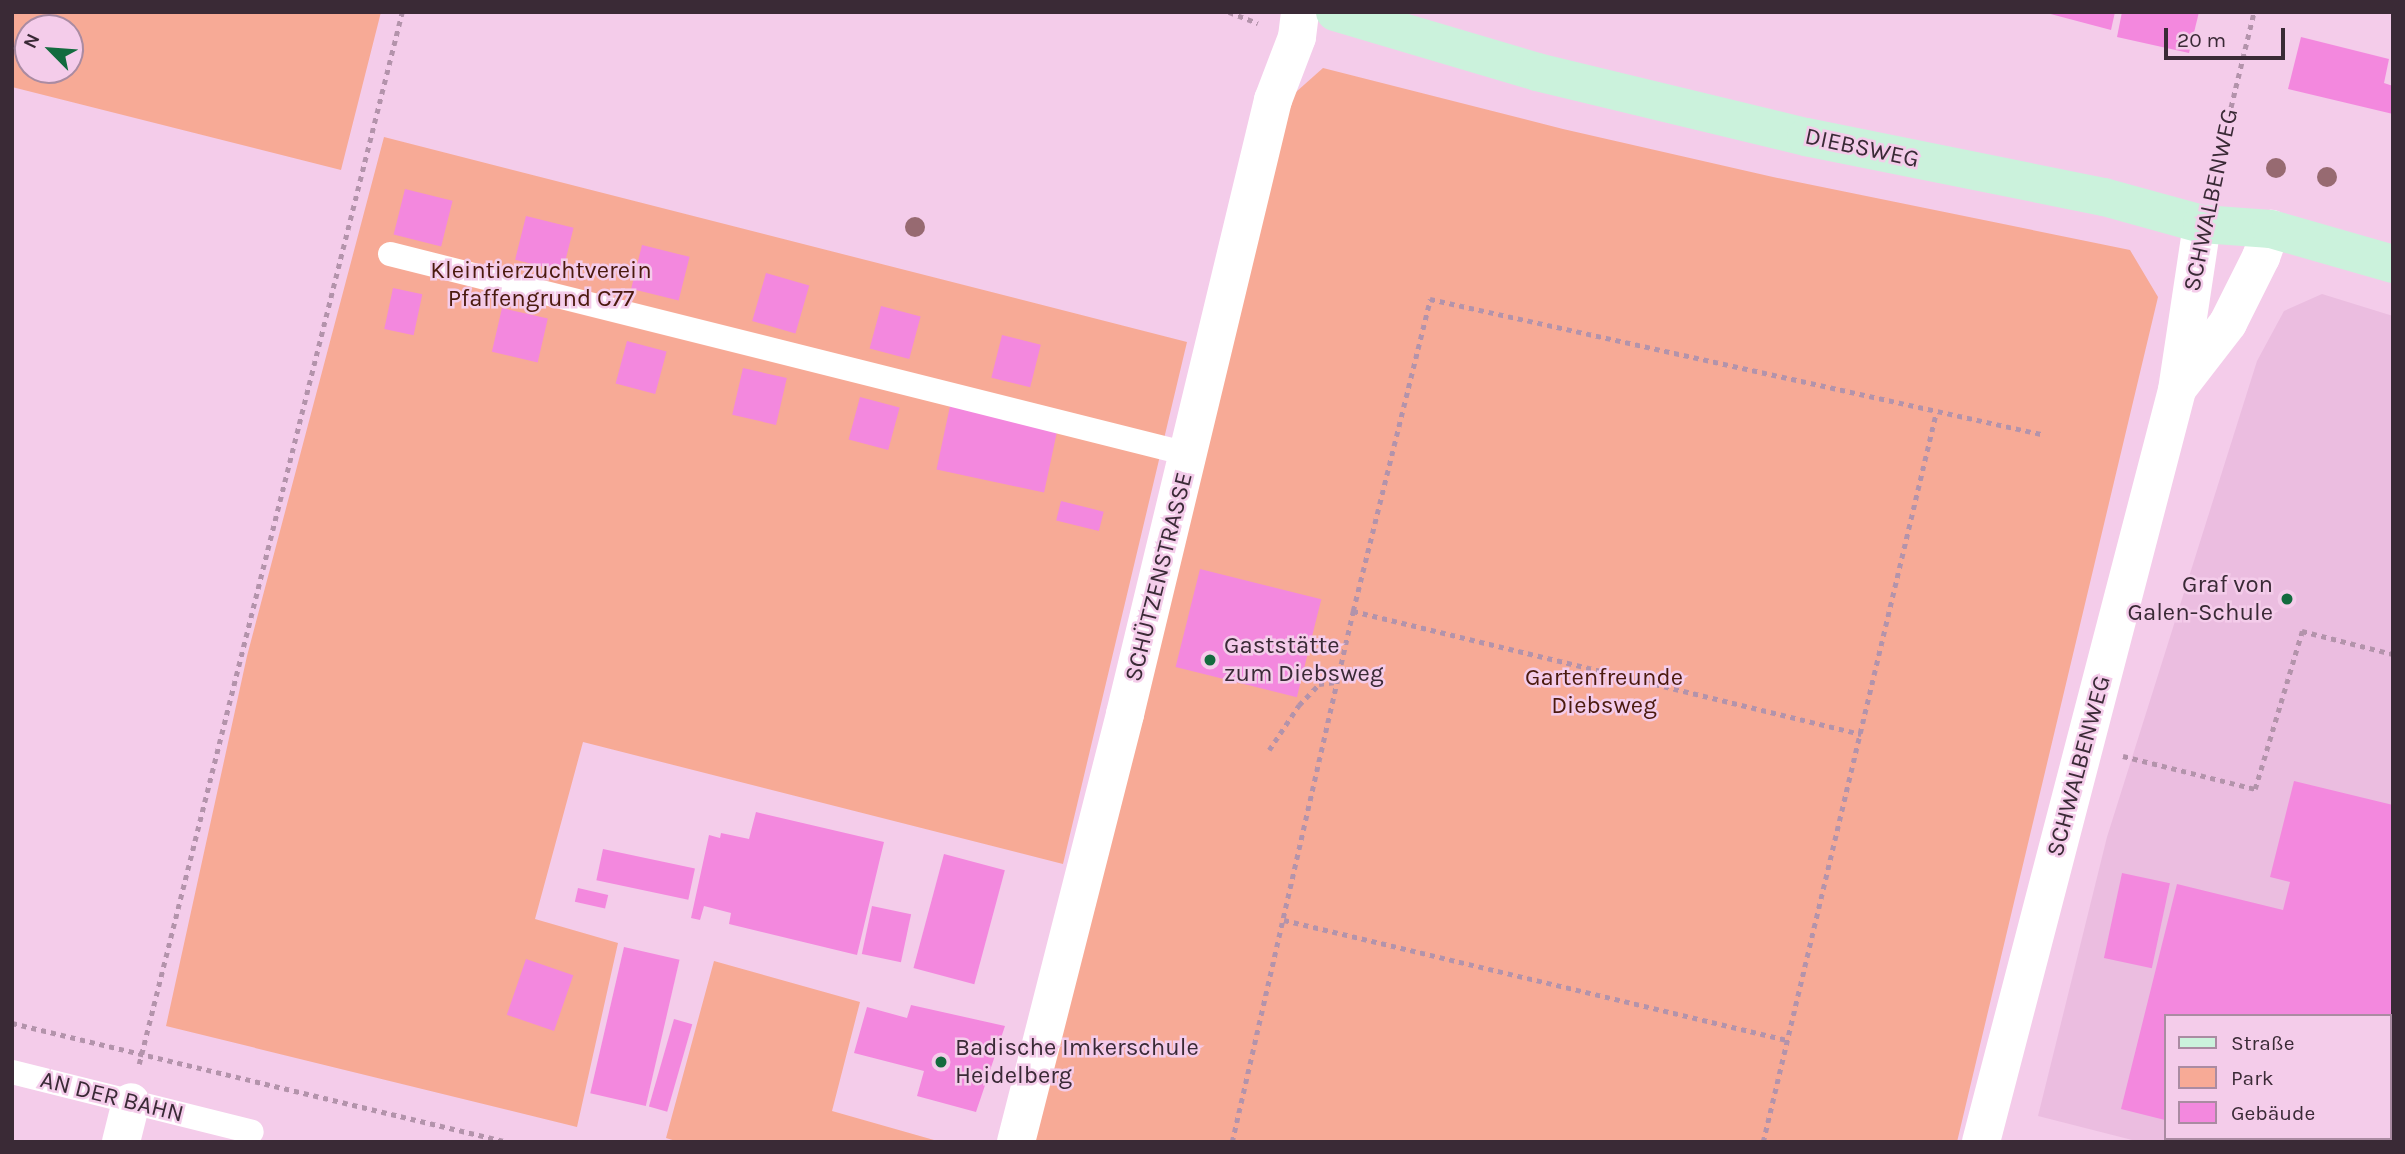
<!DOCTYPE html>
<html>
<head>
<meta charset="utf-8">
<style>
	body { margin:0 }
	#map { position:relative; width:2405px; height:1154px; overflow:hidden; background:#f4ccea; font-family:Karla,sans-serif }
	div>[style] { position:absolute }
	.built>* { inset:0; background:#ebbde0 }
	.green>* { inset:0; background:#f7aa96 }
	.building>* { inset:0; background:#f388de; transform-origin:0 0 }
	.path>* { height:4.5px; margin-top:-2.25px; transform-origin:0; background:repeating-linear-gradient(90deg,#b393ab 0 5px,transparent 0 10px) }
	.lane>* { height:24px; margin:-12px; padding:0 12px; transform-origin:12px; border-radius:12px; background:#fff }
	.street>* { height:38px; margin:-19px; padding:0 19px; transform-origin:19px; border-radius:19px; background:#fff }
	.secondary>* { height:38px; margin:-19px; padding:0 19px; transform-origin:19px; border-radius:19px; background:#cbf2dc }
	.trees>* { width:20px; height:20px; margin:-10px; border-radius:50%; background:#976a71 }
	.dots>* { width:19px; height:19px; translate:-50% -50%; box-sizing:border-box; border:4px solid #f4ccea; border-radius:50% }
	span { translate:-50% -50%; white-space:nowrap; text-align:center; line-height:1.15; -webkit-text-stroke:5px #f4ccea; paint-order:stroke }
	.street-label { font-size:24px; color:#3a2a36 }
	.park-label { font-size:24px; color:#4b1a0e }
	.poi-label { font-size:24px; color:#3a2a36 }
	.right { translate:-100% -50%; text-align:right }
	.left { translate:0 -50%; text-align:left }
	.frame { position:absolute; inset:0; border:14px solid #3a2a36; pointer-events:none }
	.legend { position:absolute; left:2164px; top:1014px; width:228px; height:126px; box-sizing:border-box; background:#f4ccea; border:2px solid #aa8ba2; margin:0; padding:9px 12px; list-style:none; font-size:21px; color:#3a2a36 }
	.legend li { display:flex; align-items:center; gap:14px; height:35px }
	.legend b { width:35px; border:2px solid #aa8ba2 }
	.north { position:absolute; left:14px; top:14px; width:70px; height:70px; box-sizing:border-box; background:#f4ccea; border:2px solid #aa8ba2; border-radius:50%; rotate:295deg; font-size:19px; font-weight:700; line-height:28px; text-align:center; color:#3a2a36 }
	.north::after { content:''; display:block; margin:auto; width:24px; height:32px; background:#136b3e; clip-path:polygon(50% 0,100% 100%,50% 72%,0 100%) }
	.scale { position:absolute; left:2164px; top:28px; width:121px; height:32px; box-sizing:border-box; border:4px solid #3a2a36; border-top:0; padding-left:9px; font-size:21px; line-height:24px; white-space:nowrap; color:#3a2a36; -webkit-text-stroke:5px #f4ccea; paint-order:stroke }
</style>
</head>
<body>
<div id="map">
	<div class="built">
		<i style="clip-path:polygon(evenodd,2322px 294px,2393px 316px,2393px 1142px,2140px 1142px,2038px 1116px,2107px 837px,2257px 361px,2284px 311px,2322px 294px,2165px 1016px,2389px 1016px,2389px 1138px,2165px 1138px,2165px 1016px)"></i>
	</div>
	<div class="green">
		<i style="clip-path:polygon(evenodd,12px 12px,381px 12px,341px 170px,12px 87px,12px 12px,28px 28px,70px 28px,70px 70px,28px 70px,28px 28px)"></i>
		<i style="clip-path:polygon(1323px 68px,1563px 129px,1773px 177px,2130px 250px,2158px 297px,1957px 1142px,1030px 1142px,1287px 100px)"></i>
		<i style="clip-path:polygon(384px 137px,1187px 342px,1063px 864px,583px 742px,535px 919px,618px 943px,577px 1127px,166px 1026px,247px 656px)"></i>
		<i style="clip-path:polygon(714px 961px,860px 1002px,832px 1111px,941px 1142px,679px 1142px,666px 1138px)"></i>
	</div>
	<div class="building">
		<i style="clip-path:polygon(2043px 12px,2115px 12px,2111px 30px)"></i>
		<i style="clip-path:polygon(2122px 12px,2199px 12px,2189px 53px,2117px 37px)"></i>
		<i style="clip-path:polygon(2301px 37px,2389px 59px,2384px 83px,2393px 86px,2393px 114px,2288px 89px)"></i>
		<i style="left:405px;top:189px;width:49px;height:47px;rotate:14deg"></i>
		<i style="left:526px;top:216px;width:49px;height:45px;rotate:14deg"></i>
		<i style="left:642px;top:245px;width:49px;height:45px;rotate:14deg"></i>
		<i style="left:766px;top:273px;width:45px;height:50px;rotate:16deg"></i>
		<i style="left:393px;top:288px;width:30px;height:42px;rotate:12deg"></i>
		<i style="left:881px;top:306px;width:41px;height:44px;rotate:15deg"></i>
		<i style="left:502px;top:308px;width:47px;height:45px;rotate:13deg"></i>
		<i style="left:1002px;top:335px;width:40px;height:44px;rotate:14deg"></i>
		<i style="left:627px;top:341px;width:41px;height:44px;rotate:15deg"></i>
		<i style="left:743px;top:368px;width:45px;height:48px;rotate:13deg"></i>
		<i style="left:860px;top:397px;width:41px;height:44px;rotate:15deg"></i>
		<i style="left:950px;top:406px;width:110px;height:65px;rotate:12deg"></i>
		<i style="left:1061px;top:501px;width:44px;height:20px;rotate:14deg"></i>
		<i style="left:1200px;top:569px;width:125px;height:101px;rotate:14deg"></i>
		<i style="clip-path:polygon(2294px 781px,2393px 805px,2393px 1131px,2389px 1130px,2389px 1016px,2165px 1016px,2165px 1120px,2121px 1109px,2177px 884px,2283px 910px,2290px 882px,2270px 877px)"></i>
		<i style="clip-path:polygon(756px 812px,884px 842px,857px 955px,729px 924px,731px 913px,704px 906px,700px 920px,691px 918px,709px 835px,720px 838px,721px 833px,749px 839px)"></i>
		<i style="left:603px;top:849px;width:94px;height:32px;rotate:12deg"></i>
		<i style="left:944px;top:854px;width:63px;height:118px;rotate:15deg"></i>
		<i style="left:2122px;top:873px;width:49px;height:87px;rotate:12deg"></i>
		<i style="left:578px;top:888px;width:31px;height:14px;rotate:13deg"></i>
		<i style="left:872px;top:906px;width:40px;height:49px;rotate:12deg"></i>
		<i style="left:624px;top:947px;width:57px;height:150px;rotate:13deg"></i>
		<i style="left:526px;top:959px;width:50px;height:59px;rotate:19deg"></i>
		<i style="clip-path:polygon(911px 1005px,1005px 1026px,976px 1112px,917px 1096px,924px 1071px,854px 1053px,867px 1007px,907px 1018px)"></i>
		<i style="left:674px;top:1019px;width:19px;height:91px;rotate:16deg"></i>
	</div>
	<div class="path">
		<i style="left:1229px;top:12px;width:31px;rotate:21deg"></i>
		<i style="left:2212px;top:185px;width:178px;rotate:-76.4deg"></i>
		<i style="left:1353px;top:611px;width:523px;rotate:13.61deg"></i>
		<i style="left:1269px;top:750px;width:54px;rotate:-56.3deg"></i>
		<i style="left:1299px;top:705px;width:29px;rotate:-46deg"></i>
		<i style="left:1319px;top:684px;width:17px;rotate:-7deg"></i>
		<i style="left:2123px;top:756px;width:136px;rotate:14deg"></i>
		<i style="left:2255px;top:789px;width:165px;rotate:-73.4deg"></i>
		<i style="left:2302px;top:631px;width:94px;rotate:14.2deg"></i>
		<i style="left:1284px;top:920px;width:517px;rotate:13.42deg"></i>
		<i style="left:12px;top:1023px;width:510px;rotate:13.49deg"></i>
		<i style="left:139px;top:1064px;width:1084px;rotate:-75.96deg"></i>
		<i style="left:1232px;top:1142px;width:545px;rotate:-77.16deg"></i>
		<i style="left:1353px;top:611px;width:321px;rotate:-76.1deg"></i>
		<i style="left:1430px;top:299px;width:626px;rotate:12.46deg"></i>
		<i style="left:1763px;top:1142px;width:749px;rotate:-76.65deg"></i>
		<i style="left:2280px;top:1142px;width:4px;rotate:-76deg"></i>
	</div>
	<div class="lane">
		<i style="left:390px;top:254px;width:823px;rotate:14.07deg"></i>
		<i style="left:12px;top:1072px;width:247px;rotate:14deg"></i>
	</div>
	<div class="street">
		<i style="left:2178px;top:388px;width:82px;rotate:-52.4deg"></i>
		<i style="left:2228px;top:323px;width:74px;rotate:-63.4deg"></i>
		<i style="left:2261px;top:257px;width:30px;rotate:-70deg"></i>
		<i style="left:121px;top:1142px;width:41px;rotate:-76deg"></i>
		<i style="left:1016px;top:1142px;width:442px;rotate:-75.7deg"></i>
		<i style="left:1125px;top:714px;width:632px;rotate:-76.45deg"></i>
		<i style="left:1273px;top:100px;width:67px;rotate:-69.1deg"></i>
		<i style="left:1297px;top:37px;width:25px;rotate:-83deg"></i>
		<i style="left:1981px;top:1142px;width:777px;rotate:-75.39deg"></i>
		<i style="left:2177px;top:390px;width:168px;rotate:-81.4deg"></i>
	</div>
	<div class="secondary">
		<i style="left:1335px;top:12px;width:211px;rotate:16.5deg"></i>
		<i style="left:1537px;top:72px;width:277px;rotate:13.6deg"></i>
		<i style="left:1806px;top:137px;width:304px;rotate:11.4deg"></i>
		<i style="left:2104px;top:197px;width:102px;rotate:15.4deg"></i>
		<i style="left:2202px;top:224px;width:69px;rotate:4.1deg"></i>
		<i style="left:2271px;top:229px;width:127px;rotate:16deg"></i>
	</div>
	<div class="trees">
		<i style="left:2276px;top:168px"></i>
		<i style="left:2327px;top:177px"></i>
		<i style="left:915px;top:227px"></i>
	</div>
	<div class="dots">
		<i style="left:2287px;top:599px;background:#136b3e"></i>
		<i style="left:1210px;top:660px;background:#136b3e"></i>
		<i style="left:941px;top:1062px;background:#136b3e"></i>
	</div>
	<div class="street-label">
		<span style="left:1862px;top:148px;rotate:12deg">DIEBSWEG</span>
		<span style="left:2211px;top:200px;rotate:-78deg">SCHWALBENWEG</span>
		<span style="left:1159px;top:577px;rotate:-76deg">SCHÜTZENSTRASSE</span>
		<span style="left:2079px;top:766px;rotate:-75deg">SCHWALBENWEG</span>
		<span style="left:112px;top:1097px;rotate:14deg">AN DER BAHN</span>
	</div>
	<div class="park-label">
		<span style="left:541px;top:285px">Kleintierzuchtverein<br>Pfaffengrund C77</span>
		<span style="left:1604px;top:692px">Gartenfreunde<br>Diebsweg</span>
	</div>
	<div class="poi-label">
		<span class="right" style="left:2273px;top:599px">Graf von<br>Galen-Schule</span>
		<span class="left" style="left:1224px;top:660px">Gaststätte<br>zum Diebsweg</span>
		<span class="left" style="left:955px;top:1062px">Badische Imkerschule<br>Heidelberg</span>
	</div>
	<div class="frame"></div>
	<ul class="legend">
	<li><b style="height:9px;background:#cbf2dc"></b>Straße</li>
	<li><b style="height:19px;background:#f7aa96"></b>Park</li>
	<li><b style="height:19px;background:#f388de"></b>Gebäude</li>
	</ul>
	<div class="north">N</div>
	<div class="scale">20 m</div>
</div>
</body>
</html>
